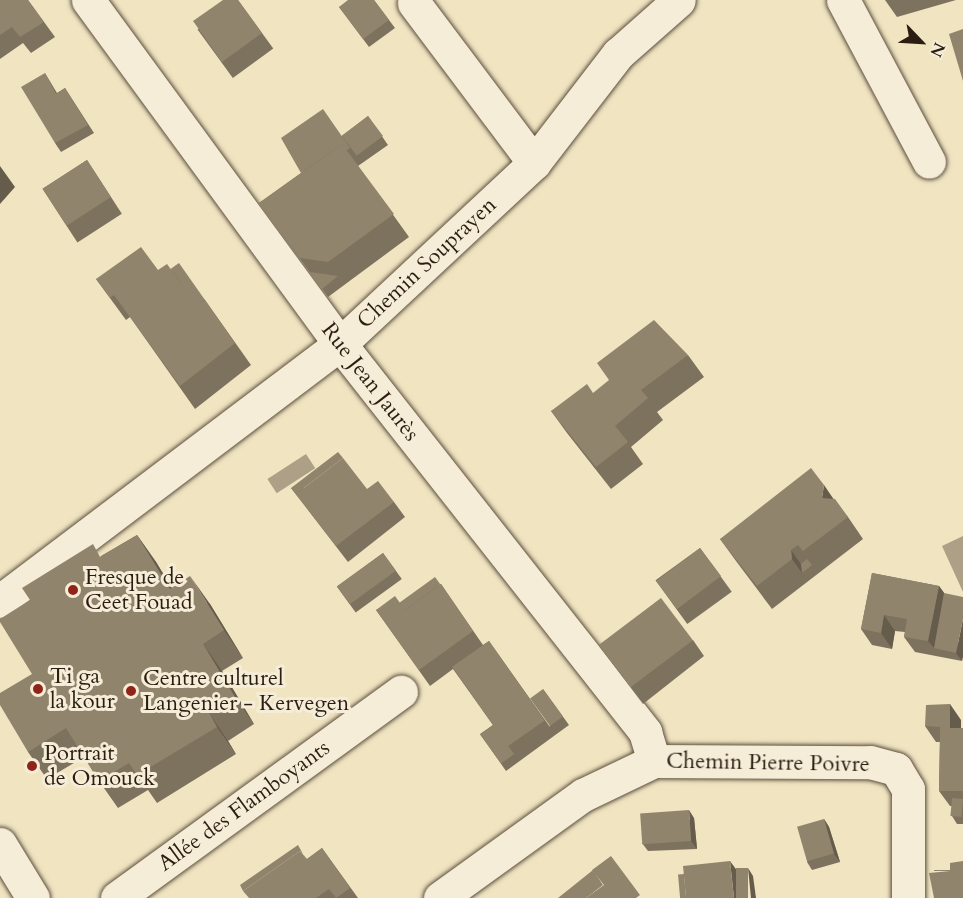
<!DOCTYPE html>
<html>
<head>
<meta charset="utf-8">
<style>
	body { margin:0 }
	#map { position:relative; width:963px; height:898px; overflow:hidden; background:#f0e4c1; font-family:Cardo,serif }
	div>[style] { position:absolute }
	.water>* { inset:0; background:#ada086; transform-origin:0 0 }
	.roads { filter:drop-shadow(0 0 2px #5c4f3e) drop-shadow(0 0 2px #5c4f3e) }
	.minor>* { height:33px; margin:-16.5px; padding:0 16.5px; transform-origin:16.5px; border-radius:16.5px; background:#f5edd7 }
	.wall>* { inset:0; background:#7d725e; transform-origin:0 0 }
	.shaded-wall>* { inset:0; background:#665c4c }
	.building>* { inset:0; background:#91846d; transform-origin:0 0 }
	.dots>* { width:16px; height:16px; translate:-50% -50%; box-sizing:border-box; border:3px solid #f5edd7; border-radius:50% }
	span { translate:-50% -50%; white-space:nowrap; text-align:center; line-height:1.15; -webkit-text-stroke:6px #f5edd7; paint-order:stroke }
	.street-label { font-size:22px; color:#2b1d12 }
	.poi-label { font-size:22px; color:#2b1d12 }
	.left { translate:0 -50%; text-align:left }
	.north { position:absolute; left:891px; top:12px; width:60px; height:60px; -webkit-text-stroke:4px #f5edd7; paint-order:stroke; rotate:115deg; font-size:16px; font-weight:700; line-height:24px; text-align:center; color:#2b1d12 }
	.north::after { content:''; display:block; margin:auto; width:21px; height:27px; background:#2b1d12; clip-path:polygon(50% 0,100% 100%,50% 72%,0 100%) }
</style>
</head>
<body>
<div id="map">
	<div class="water">
		<i style="left:306px;top:454px;width:17px;height:46px;rotate:57deg"></i>
		<i style="clip-path:polygon(963px 536px,963px 592px,942px 546px)"></i>
	</div>
	<div class="roads">
		<div class="minor">
			<i style="left:88px;top:0;width:426px;rotate:53.8deg"></i>
			<i style="left:340px;top:344px;width:494px;rotate:51.8deg"></i>
			<i style="left:645px;top:732px;width:30px;rotate:73deg"></i>
			<i style="left:843px;top:0;width:183px;rotate:62deg"></i>
			<i style="left:414px;top:3px;width:200px;rotate:53.1deg"></i>
			<i style="left:0;top:601px;width:426px;rotate:-37.1deg"></i>
			<i style="left:340px;top:344px;width:265px;rotate:-43deg"></i>
			<i style="left:534px;top:163px;width:138px;rotate:-52.4deg"></i>
			<i style="left:618px;top:54px;width:81px;rotate:-41.5deg"></i>
			<i style="left:0;top:844px;width:63px;rotate:58.6deg"></i>
			<i style="left:117px;top:898px;width:351px;rotate:-36deg"></i>
			<i style="left:440px;top:898px;width:176px;rotate:-35.8deg"></i>
			<i style="left:583px;top:795px;width:79px;rotate:-25.6deg"></i>
			<i style="left:654px;top:761px;width:216px;rotate:0.3deg"></i>
			<i style="left:870px;top:762px;width:27px;rotate:15deg"></i>
			<i style="left:896px;top:769px;width:23px;rotate:59deg"></i>
			<i style="left:908px;top:789px;width:109px;rotate:90deg"></i>
		</div>
	</div>
	<div class="wall">
		<i style="clip-path:polygon(0 0,28px 0,55px 37px,31px 53px,23px 43px,0 59px)"></i>
		<i style="left:238px;top:0;width:60px;height:50px;rotate:54deg"></i>
		<i style="clip-path:polygon(374px 0,395px 28px,369px 47px,339px 7px)"></i>
		<i style="clip-path:polygon(885px 0,956px 0,897px 17px)"></i>
		<i style="clip-path:polygon(45px 73px,57px 93px,65px 88px,94px 133px,61px 152px,55px 143px)"></i>
		<i style="clip-path:polygon(368px 116px,388px 145px,358px 166px,409px 237px,328px 297px,259px 203px,301px 173px,342px 136px)"></i>
		<i style="left:87px;top:160px;width:64px;height:53px;rotate:57deg"></i>
		<i style="clip-path:polygon(171px 269px,205px 300px,251px 365px,195px 409px,130px 317px,126px 320px,96px 279px)"></i>
		<i style="clip-path:polygon(688px 355px,704px 377px,657px 412px,663px 420px,631px 447px,643px 464px,611px 489px,567px 433px,551px 411px)"></i>
		<i style="clip-path:polygon(291px 488px,367px 489px,394px 502px,405px 517px,348px 562px)"></i>
		<i style="clip-path:polygon(833px 499px,848px 517px,863px 539px,772px 609px,736px 561px,720px 539px)"></i>
		<i style="clip-path:polygon(137px 535px,156px 562px,172px 588px,210px 604px,243px 658px,222px 671px,254px 724px,228px 741px,236px 754px,157px 803px,148px 790px,118px 808px,99px 781px,84px 757px,47px 779px,28px 752px,32px 674px,101px 556px)"></i>
		<i style="left:700px;top:548px;width:54px;height:55px;rotate:54deg"></i>
		<i style="left:383px;top:553px;width:32px;height:57px;rotate:54deg"></i>
		<i style="clip-path:polygon(872px 573px,939px 586px,944px 593px,962px 661px,915px 652px,904px 637px,905px 632px,895px 631px,892px 649px,872px 645px,861px 629px)"></i>
		<i style="clip-path:polygon(441px 584px,483px 645px,489px 641px,550px 727px,543px 689px,569px 725px,506px 771px,480px 734px,493px 725px,453px 669px,430px 686px,376px 610px,400px 603px)"></i>
		<i style="clip-path:polygon(693px 640px,704px 656px,643px 704px,599px 646px)"></i>
		<i style="clip-path:polygon(961px 720px,961px 728px,963px 728px,963px 824px,957px 824px,952px 816px,952px 806px,950px 806px,939px 791px,940px 742px,936px 742px,925px 726px)"></i>
		<i style="clip-path:polygon(694px 818px,697px 849px,648px 851px,642px 843px)"></i>
		<i style="clip-path:polygon(824px 819px,829px 827px,840px 862px,812px 870px,807px 862px)"></i>
		<i style="clip-path:polygon(322px 848px,358px 898px,249px 898px,307px 859px)"></i>
	</div>
	<div class="shaded-wall">
		<i style="clip-path:polygon(0 166px,15px 187px,0 204px)"></i>
		<i style="clip-path:polygon(824px 485px,839px 507px,822px 498px)"></i>
		<i style="clip-path:polygon(137px 535px,156px 562px,189px 617px,170px 589px)"></i>
		<i style="clip-path:polygon(791px 550px,805px 570px,802px 573px,792px 559px)"></i>
		<i style="clip-path:polygon(190px 576px,210px 604px,243px 658px,224px 630px)"></i>
		<i style="clip-path:polygon(939px 586px,950px 601px,934px 648px,928px 641px)"></i>
		<i style="clip-path:polygon(884px 615px,895px 631px,892px 649px,881px 633px)"></i>
		<i style="clip-path:polygon(963px 619px,963px 657px,962px 661px,956px 653px)"></i>
		<i style="clip-path:polygon(203px 644px,222px 671px,254px 724px,235px 697px)"></i>
		<i style="clip-path:polygon(950px 704px,961px 720px,961px 743px,950px 728px)"></i>
		<i style="clip-path:polygon(209px 713px,228px 741px,236px 754px,217px 727px)"></i>
		<i style="clip-path:polygon(689px 810px,694px 818px,697px 849px,691px 841px)"></i>
		<i style="clip-path:polygon(824px 819px,829px 827px,840px 862px,834px 854px)"></i>
		<i style="clip-path:polygon(730px 861px,741px 876px,744px 898px,734px 898px)"></i>
		<i style="clip-path:polygon(748px 868px,753px 876px,756px 898px,751px 898px)"></i>
	</div>
	<div class="building">
		<i style="clip-path:polygon(0 0,28px 0,44px 22px,20px 37px,12px 27px,0 35px)"></i>
		<i style="clip-path:polygon(223px 0,238px 0,262px 33px,222px 62px,193px 21px)"></i>
		<i style="clip-path:polygon(348px 0,374px 0,389px 20px,363px 39px,339px 7px)"></i>
		<i style="clip-path:polygon(963px 29px,963px 81px,949px 34px)"></i>
		<i style="clip-path:polygon(45px 73px,56px 94px,65px 88px,88px 125px,55px 143px,21px 87px)"></i>
		<i style="clip-path:polygon(323px 109px,350px 148px,346px 151px,342px 144px,301px 173px,281px 138px)"></i>
		<i style="left:368px;top:116px;width:25px;height:33px;rotate:53deg"></i>
		<i style="clip-path:polygon(342px 144px,394px 214px,328px 262px,300px 258px,259px 203px)"></i>
		<i style="left:87px;top:160px;width:44px;height:53px;rotate:57deg"></i>
		<i style="clip-path:polygon(141px 247px,158px 270px,167px 264px,197px 305px,205px 300px,235px 343px,180px 386px,114px 295px,110px 298px,96px 279px)"></i>
		<i style="left:179px;top:263px;width:45px;height:10px;rotate:55deg"></i>
		<i style="clip-path:polygon(310px 272px,338px 276px,322px 289px)"></i>
		<i style="clip-path:polygon(654px 320px,688px 355px,641px 390px,648px 398px,615px 426px,628px 442px,596px 467px,551px 411px,587px 384px,593px 393px,609px 380px,597px 363px)"></i>
		<i style="clip-path:polygon(338px 452px,343px 458px,296px 494px,301px 501px,291px 488px)"></i>
		<i style="clip-path:polygon(343px 458px,367px 489px,378px 481px,394px 502px,336px 546px,296px 494px)"></i>
		<i style="clip-path:polygon(811px 468px,824px 485px,822px 498px,835px 499px,848px 517px,803px 551px,798px 545px,791px 550px,792px 559px,757px 586px,720px 539px)"></i>
		<i style="clip-path:polygon(137px 535px,170px 589px,190px 576px,224px 630px,203px 644px,235px 697px,209px 713px,217px 727px,137px 775px,129px 763px,99px 781px,66px 728px,28px 752px,0 705px,0 693px,32px 674px,0 622px,0 619px,30px 600px,22px 588px,93px 544px,100px 557px)"></i>
		<i style="left:700px;top:548px;width:35px;height:55px;rotate:53deg"></i>
		<i style="left:383px;top:553px;width:22px;height:57px;rotate:54deg"></i>
		<i style="clip-path:polygon(807px 559px,812px 565px,802px 573px,801px 564px)"></i>
		<i style="clip-path:polygon(872px 573px,939px 586px,928px 641px,904px 637px,907px 619px,884px 615px,881px 633px,861px 629px)"></i>
		<i style="left:435px;top:577px;width:9px;height:44px;rotate:54deg"></i>
		<i style="clip-path:polygon(441px 584px,473px 631px,419px 670px,376px 610px,395px 596px,405px 610px)"></i>
		<i style="clip-path:polygon(944px 593px,963px 597px,963px 619px,956px 653px,934px 648px)"></i>
		<i style="left:661px;top:598px;width:53px;height:78px;rotate:53deg"></i>
		<i style="left:489px;top:641px;width:97px;height:45px;rotate:55deg"></i>
		<i style="left:543px;top:689px;width:34px;height:16px;rotate:54deg"></i>
		<i style="clip-path:polygon(950px 704px,950px 728px,963px 728px,963px 791px,939px 791px,940px 727px,925px 726px,926px 705px)"></i>
		<i style="left:493px;top:725px;width:36px;height:16px;rotate:54deg"></i>
		<i style="left:952px;top:798px;width:11px;height:18px;rotate:5deg"></i>
		<i style="left:689px;top:810px;width:31px;height:49px;rotate:86deg"></i>
		<i style="left:824px;top:819px;width:36px;height:28px;rotate:74deg"></i>
		<i style="clip-path:polygon(298px 845px,303px 854px,300px 851px,243px 891px,240px 885px)"></i>
		<i style="clip-path:polygon(322px 848px,350px 888px,336px 898px,329px 889px,316px 898px,249px 898px,243px 891px,300px 851px,307px 859px)"></i>
		<i style="clip-path:polygon(611px 856px,640px 895px,636px 898px,586px 898px,604px 885px,592px 870px)"></i>
		<i style="clip-path:polygon(730px 861px,734px 898px,686px 898px,683px 866px)"></i>
		<i style="clip-path:polygon(963px 861px,963px 898px,934px 898px,929px 873px,950px 871px,950px 863px)"></i>
		<i style="left:736px;top:868px;width:12px;height:30px"></i>
		<i style="clip-path:polygon(593px 870px,603px 885px,586px 898px,558px 898px)"></i>
		<i style="left:950px;top:870px;width:1px;height:16px;rotate:90deg"></i>
		<i style="left:684px;top:874px;width:24px;height:6px;rotate:85deg"></i>
	</div>
	<div class="dots">
		<i style="left:73px;top:590px;background:#8f2418"></i>
		<i style="left:38px;top:689px;background:#8f2418"></i>
		<i style="left:131px;top:691px;background:#8f2418"></i>
		<i style="left:32px;top:766px;background:#8f2418"></i>
	</div>
	<div class="street-label">
		<span style="left:427px;top:263px;rotate:-43deg">Chemin Souprayen</span>
		<span style="left:370px;top:382px;rotate:52deg">Rue Jean Jaurès</span>
		<span style="left:768px;top:763px;rotate:1deg">Chemin Pierre Poivre</span>
		<span style="left:244px;top:806px;rotate:-36deg">Allée des Flamboyants</span>
	</div>
	<div class="poi-label">
		<span class="left" style="left:85px;top:590px">Fresque de<br>Ceet Fouad</span>
		<span class="left" style="left:50px;top:689px">Ti ga<br>la kour</span>
		<span class="left" style="left:143px;top:691px">Centre culturel<br>Langenier - Kervegen</span>
		<span class="left" style="left:44px;top:766px">Portrait<br>de Omouck</span>
	</div>
	<div class="north">N</div>
</div>
</body>
</html>
